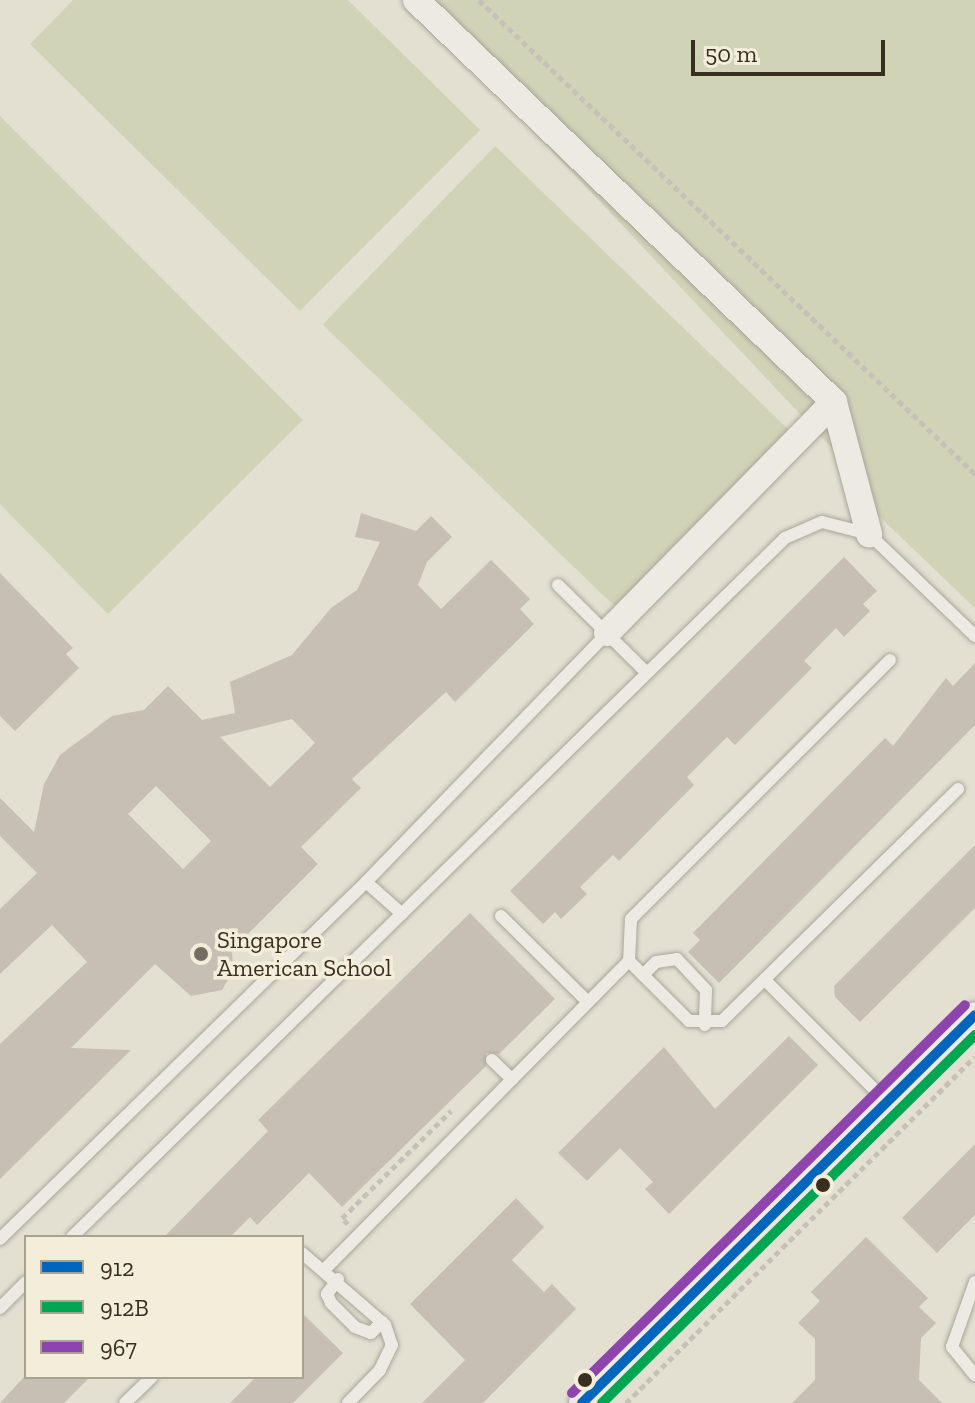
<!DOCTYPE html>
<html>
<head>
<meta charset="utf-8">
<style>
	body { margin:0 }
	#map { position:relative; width:975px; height:1403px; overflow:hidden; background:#e3e0d2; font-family:"Zilla Slab",serif }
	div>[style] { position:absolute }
	.green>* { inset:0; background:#d0d3b6; transform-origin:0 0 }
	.building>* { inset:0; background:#c7bfb3 }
	.path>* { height:5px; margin-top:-2.5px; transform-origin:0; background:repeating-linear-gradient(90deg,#c4c1b9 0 6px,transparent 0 10px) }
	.roads { filter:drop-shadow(0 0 2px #a9a59a) drop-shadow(0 0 2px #a9a59a) }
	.service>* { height:12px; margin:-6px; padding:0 6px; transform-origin:6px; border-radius:6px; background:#eceae2 }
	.minor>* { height:26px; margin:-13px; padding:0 13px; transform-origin:13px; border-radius:13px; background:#eceae2 }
	.bus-1>* { height:10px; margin:-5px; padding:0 5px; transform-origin:5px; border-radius:5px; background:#0065bd }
	.bus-2>* { height:10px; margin:-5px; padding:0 5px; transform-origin:5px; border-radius:5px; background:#00a651 }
	.bus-3>* { height:10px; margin:-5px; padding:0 5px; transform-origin:5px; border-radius:5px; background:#8e44ad }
	.dots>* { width:22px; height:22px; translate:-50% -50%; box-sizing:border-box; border:4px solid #f3eed9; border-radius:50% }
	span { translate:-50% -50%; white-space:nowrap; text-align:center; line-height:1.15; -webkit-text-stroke:7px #f3eed9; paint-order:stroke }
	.poi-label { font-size:24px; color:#382f22 }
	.left { translate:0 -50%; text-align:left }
	.legend { position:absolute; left:24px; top:1235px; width:280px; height:144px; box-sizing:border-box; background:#f3eed9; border:2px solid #a8a290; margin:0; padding:10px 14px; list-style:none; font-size:24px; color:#382f22 }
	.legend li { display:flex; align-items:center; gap:16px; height:40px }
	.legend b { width:40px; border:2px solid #a8a290 }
	.scale { position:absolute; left:691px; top:40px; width:194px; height:36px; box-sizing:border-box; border:4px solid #382f22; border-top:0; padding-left:10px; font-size:24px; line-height:28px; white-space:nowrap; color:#382f22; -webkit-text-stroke:6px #f3eed9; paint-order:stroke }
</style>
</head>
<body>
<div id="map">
	<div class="green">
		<i style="clip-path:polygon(73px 0,348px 0,480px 130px,300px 311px,30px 44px)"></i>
		<i style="clip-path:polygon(410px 0,975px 0,975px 608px,860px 498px,847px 464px)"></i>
		<i style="clip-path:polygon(0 116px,303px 420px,108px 614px,0 504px)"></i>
		<i style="left:495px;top:146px;width:413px;height:248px;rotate:44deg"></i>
	</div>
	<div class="building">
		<i style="clip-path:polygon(evenodd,361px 513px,416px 531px,431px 516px,452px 537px,427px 562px,418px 585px,441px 609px,491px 560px,530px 599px,520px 609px,534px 624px,455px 702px,446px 692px,352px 779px,361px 788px,301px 847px,318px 864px,232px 950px,233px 971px,222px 990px,191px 996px,155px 964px,71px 1048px,131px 1050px,0 1179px,0 1044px,87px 962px,52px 925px,0 974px,0 909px,37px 873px,0 836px,0 798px,34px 832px,44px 784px,60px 755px,112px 716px,144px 710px,168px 686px,202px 720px,235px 713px,230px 682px,292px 655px,331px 608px,357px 590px,380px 542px,355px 537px,361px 513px,292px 719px,315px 743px,270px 787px,220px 737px,292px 719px,361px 513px,156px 786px,211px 841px,183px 869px,128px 814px,156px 786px)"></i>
		<i style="clip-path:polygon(844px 557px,877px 591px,863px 604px,870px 611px,844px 637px,836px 628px,804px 661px,812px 668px,735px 745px,727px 737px,687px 777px,694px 785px,619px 861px,613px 855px,580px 887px,587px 894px,561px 919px,555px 912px,543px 924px,510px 891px)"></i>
		<i style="clip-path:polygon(0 573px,73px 648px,66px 654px,79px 668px,15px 731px,0 716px)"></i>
		<i style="clip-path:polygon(975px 663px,975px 725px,719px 983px,688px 952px,700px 940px,693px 933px,885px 738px,893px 746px,946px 678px,953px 686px)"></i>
		<i style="clip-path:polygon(975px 845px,975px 908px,860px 1022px,835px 997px,834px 986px)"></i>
		<i style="clip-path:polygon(470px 913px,555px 999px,499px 1054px,486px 1053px,486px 1066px,342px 1207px,309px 1173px,257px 1225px,250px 1217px,230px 1237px,164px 1237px,268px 1131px,258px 1120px)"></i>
		<i style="clip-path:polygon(789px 1036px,818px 1065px,669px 1214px,645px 1189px,653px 1182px,620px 1148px,587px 1181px,558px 1153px,664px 1047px,715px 1109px)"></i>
		<i style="clip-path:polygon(975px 1144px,975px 1215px,937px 1253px,902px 1218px)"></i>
		<i style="clip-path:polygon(516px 1198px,544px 1227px,512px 1260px,544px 1292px,552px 1284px,576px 1309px,483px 1403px,422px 1403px,465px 1360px,410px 1304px)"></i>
		<i style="clip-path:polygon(866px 1237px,928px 1298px,919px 1307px,936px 1323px,921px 1338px,919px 1380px,942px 1403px,792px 1403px,815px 1380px,815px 1339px,798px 1323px,820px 1301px,811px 1292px)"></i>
		<i style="clip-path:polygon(302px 1313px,343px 1353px,293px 1403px,230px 1403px,256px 1377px,302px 1377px)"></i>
		<i style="clip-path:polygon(24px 1377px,90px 1377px,64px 1403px,0 1403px)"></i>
	</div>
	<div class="path">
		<i style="left:479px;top:0;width:686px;rotate:43.7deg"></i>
		<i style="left:348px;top:1224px;width:8px;rotate:-135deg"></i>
		<i style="left:342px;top:1218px;width:153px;rotate:-44.5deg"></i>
		<i style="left:626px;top:1403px;width:491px;rotate:-44.8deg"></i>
	</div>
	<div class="roads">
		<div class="service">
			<i style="left:558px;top:585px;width:124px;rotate:44.7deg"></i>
			<i style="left:890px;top:660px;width:366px;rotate:135deg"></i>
			<i style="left:631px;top:919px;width:42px;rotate:92.7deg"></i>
			<i style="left:629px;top:961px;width:85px;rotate:45deg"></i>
			<i style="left:689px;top:1021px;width:33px"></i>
			<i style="left:722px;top:1021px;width:331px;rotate:-44.5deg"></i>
			<i style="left:366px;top:882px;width:48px;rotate:41.6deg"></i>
			<i style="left:501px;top:916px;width:122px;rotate:44.7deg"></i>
			<i style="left:643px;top:975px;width:18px;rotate:-45deg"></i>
			<i style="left:656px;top:962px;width:21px;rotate:-8deg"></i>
			<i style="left:677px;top:959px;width:42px;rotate:46.9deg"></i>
			<i style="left:706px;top:990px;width:35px;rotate:92deg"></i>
			<i style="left:766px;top:981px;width:170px;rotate:45deg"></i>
			<i style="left:492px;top:1060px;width:28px;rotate:44deg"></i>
			<i style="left:72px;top:1237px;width:998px;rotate:-44.43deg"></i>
			<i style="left:785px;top:538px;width:40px;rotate:-23.4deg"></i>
			<i style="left:822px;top:522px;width:49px;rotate:14.3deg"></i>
			<i style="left:869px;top:534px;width:147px;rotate:43.9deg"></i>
			<i style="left:0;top:1239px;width:511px;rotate:-44.29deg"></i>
			<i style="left:366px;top:882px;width:347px;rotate:-45.9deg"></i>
			<i style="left:302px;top:1253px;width:110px;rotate:40.9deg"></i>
			<i style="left:385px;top:1325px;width:21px;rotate:71deg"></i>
			<i style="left:392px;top:1345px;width:28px;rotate:116deg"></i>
			<i style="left:380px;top:1370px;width:46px;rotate:134.1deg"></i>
			<i style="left:326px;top:1268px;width:431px;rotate:-45.4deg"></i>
			<i style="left:338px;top:1279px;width:19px;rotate:126deg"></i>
			<i style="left:327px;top:1294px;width:10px;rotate:66deg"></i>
			<i style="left:331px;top:1303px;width:34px;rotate:45deg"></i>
			<i style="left:355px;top:1327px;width:17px;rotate:21deg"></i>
			<i style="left:371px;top:1333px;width:16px;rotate:-45deg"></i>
			<i style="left:975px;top:1282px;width:69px;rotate:109.5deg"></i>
			<i style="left:952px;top:1347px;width:36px;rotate:51deg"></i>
			<i style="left:0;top:1308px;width:37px;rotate:-45deg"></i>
			<i style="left:125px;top:1403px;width:37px;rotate:-44deg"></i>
		</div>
		<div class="minor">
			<i style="left:416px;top:0;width:580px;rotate:43.88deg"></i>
			<i style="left:834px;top:402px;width:137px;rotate:75.1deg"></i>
			<i style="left:607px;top:633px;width:324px;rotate:-45.5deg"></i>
			<i style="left:582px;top:1403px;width:552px;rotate:-44.63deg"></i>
		</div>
	</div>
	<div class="bus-1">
		<i style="left:582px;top:1403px;width:552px;rotate:-44.63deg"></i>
	</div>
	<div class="bus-2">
		<i style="left:602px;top:1403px;width:524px;rotate:-44.61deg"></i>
	</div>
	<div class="bus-3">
		<i style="left:572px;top:1393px;width:552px;rotate:-44.63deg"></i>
	</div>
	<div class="dots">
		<i style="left:201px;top:954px;background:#746d60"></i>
		<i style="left:823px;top:1185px;background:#382f22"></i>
		<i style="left:585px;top:1380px;background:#382f22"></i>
	</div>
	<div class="poi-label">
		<span class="left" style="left:217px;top:954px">Singapore<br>American School</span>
	</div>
	<ul class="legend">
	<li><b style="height:10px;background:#0065bd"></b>912</li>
	<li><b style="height:10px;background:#00a651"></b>912B</li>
	<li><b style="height:10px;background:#8e44ad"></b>967</li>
	</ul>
	<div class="scale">50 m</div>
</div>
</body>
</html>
